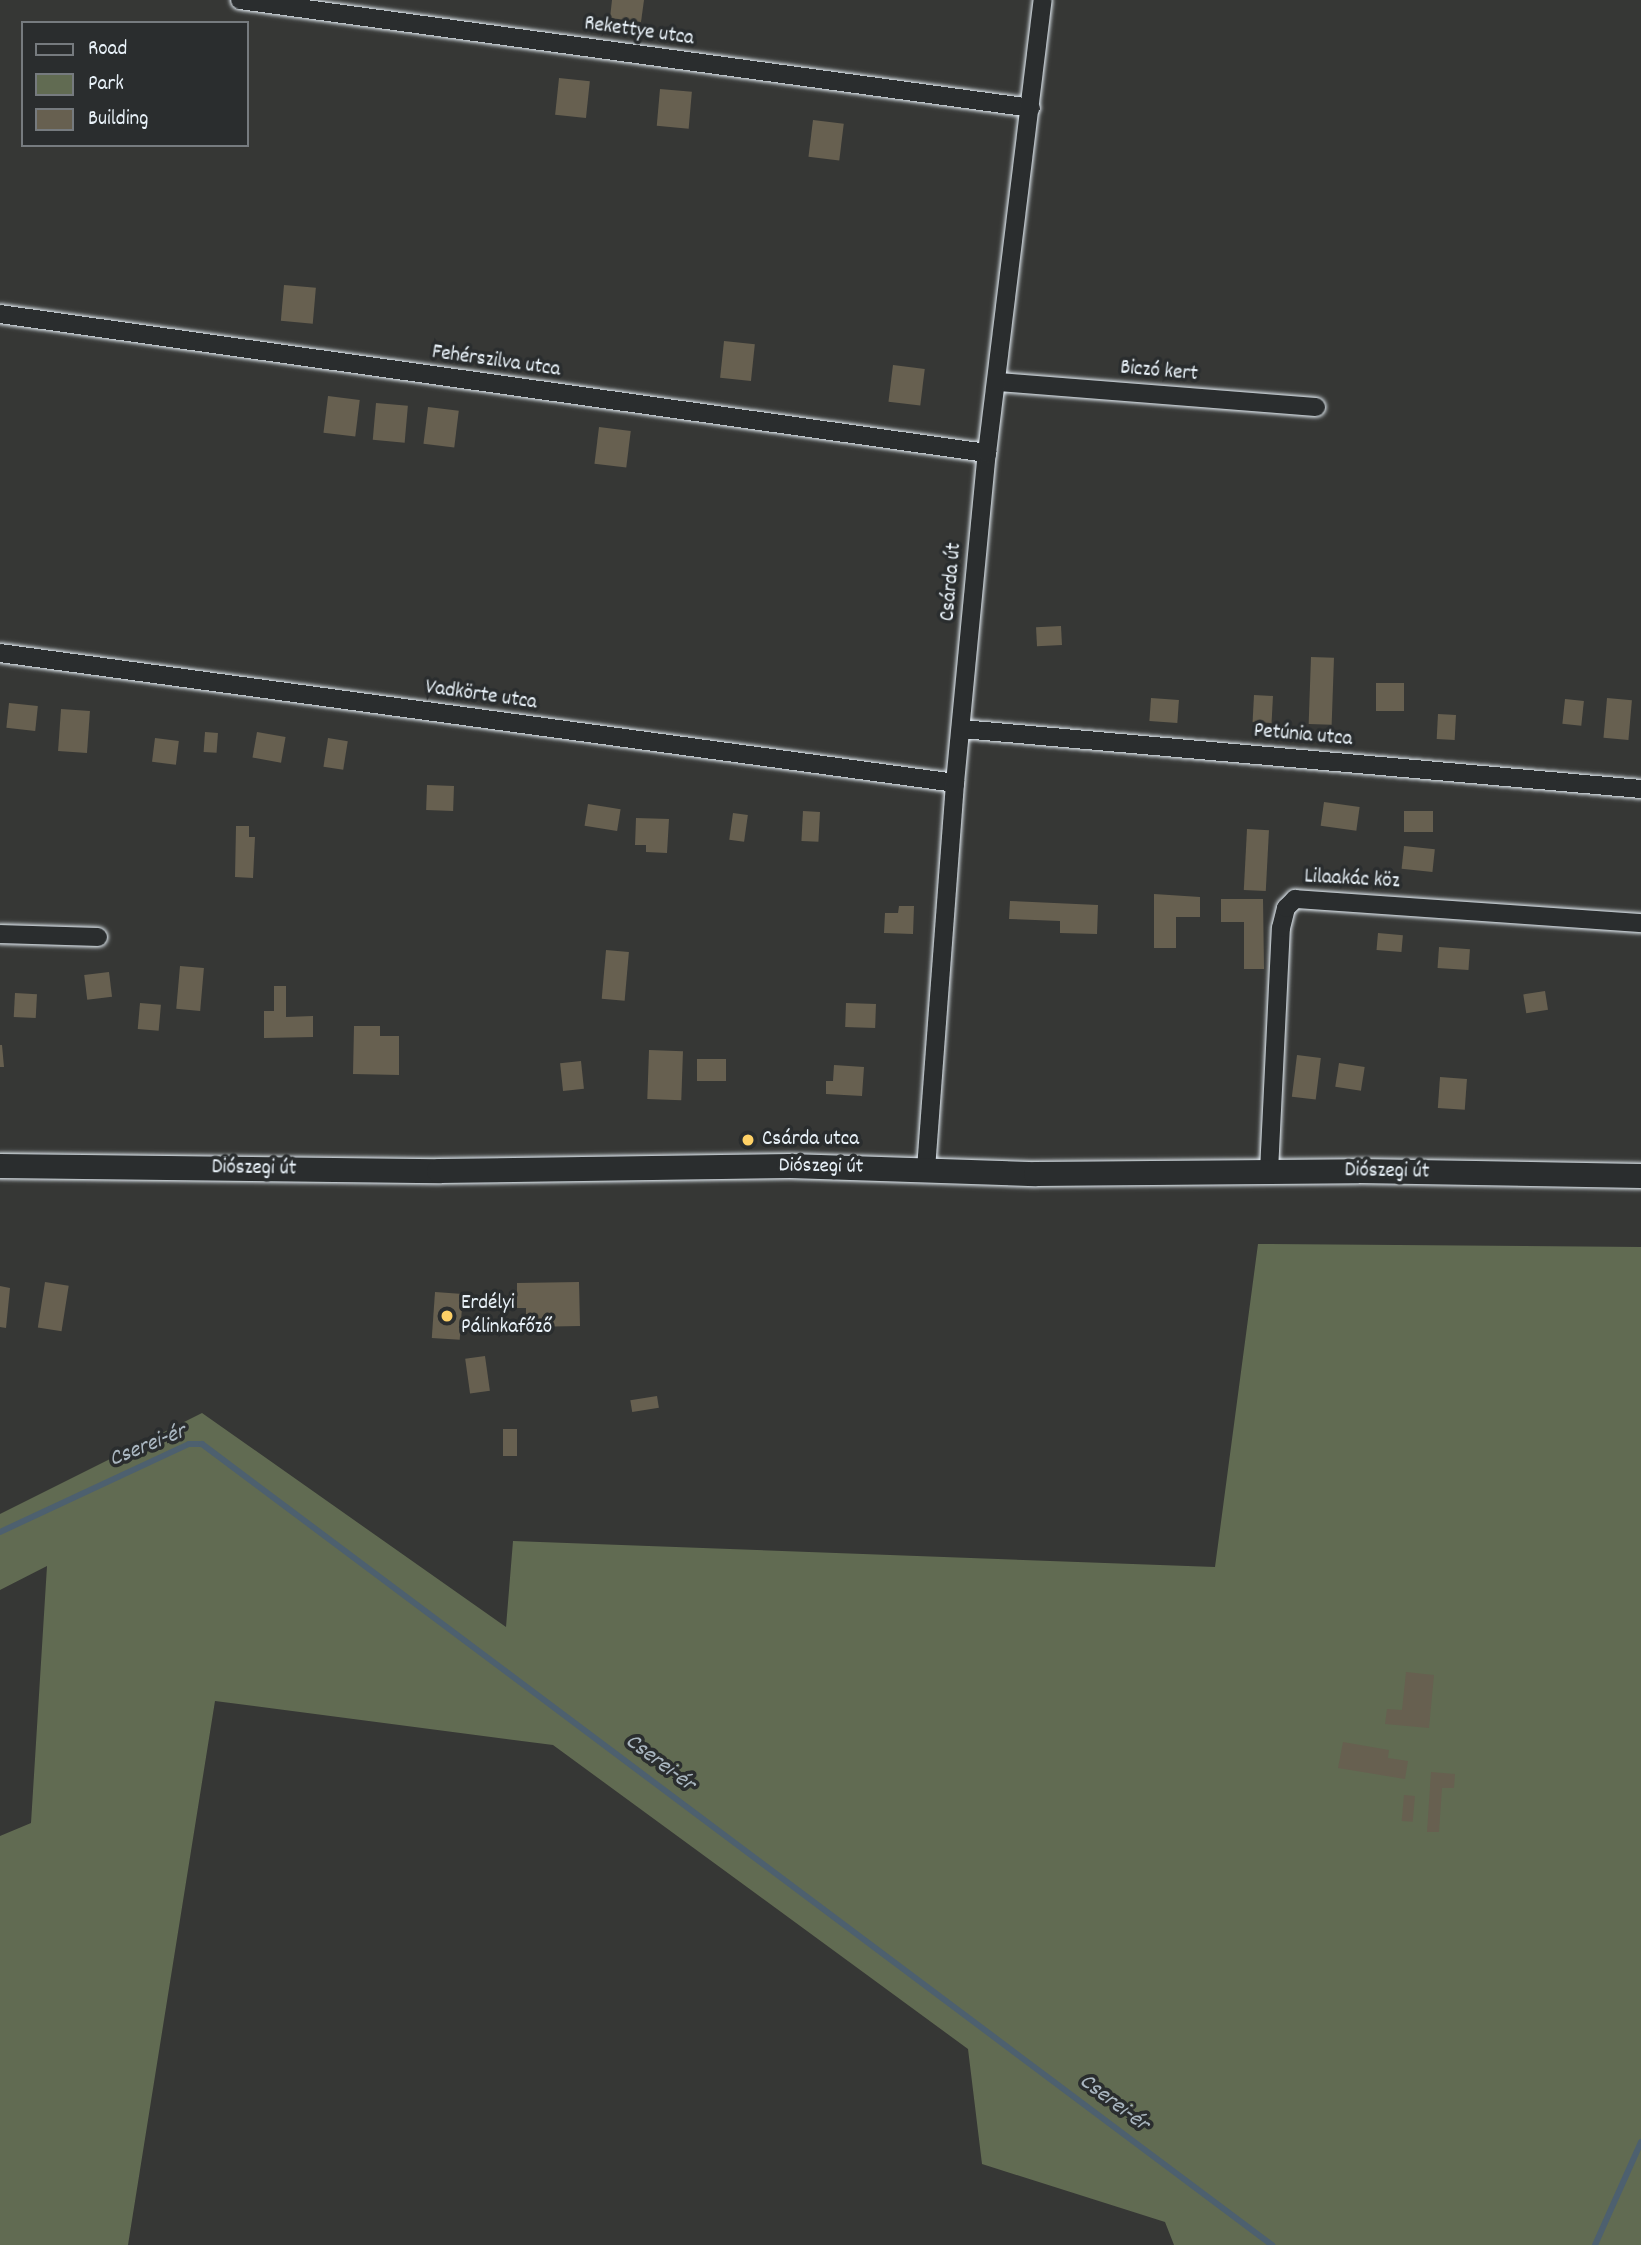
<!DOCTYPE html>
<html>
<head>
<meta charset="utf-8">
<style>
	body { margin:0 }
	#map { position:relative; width:1641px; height:2245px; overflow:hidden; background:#363735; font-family:Dekko,sans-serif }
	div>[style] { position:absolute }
	.green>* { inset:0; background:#616b52 }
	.stream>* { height:6px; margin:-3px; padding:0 3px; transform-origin:3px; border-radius:3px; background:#4d606f }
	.building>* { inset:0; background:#676050; transform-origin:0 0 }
	.roads { filter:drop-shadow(0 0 2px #e8f1f8) drop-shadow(0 0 2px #e8f1f8) }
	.minor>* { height:18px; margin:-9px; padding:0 9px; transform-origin:9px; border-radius:9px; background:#2a2d2e }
	.secondary>* { height:24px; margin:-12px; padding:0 12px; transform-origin:12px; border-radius:12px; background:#2a2d2e }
	.dots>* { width:19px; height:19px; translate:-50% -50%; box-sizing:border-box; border:4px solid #2a2d2e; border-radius:50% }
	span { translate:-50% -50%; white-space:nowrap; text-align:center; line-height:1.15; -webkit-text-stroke:7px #2a2d2e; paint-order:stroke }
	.street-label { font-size:21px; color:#e8f1f8 }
	.poi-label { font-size:21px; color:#e8f1f8 }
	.left { translate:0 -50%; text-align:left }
	.water-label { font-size:23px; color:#aab7c1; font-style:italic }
	.legend { position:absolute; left:21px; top:21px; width:228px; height:126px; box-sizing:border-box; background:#2a2d2e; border:2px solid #767b7f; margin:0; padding:9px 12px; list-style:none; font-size:21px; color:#e8f1f8 }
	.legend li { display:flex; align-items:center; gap:14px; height:35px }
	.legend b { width:35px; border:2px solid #767b7f }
</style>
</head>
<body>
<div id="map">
	<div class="green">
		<i style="clip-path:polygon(1258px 1244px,1641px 1247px,1641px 2245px,1174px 2245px,1165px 2222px,982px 2164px,968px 2049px,553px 1745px,215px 1701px,128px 2245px,0 2245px,0 1836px,31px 1823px,47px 1566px,0 1590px,0 1514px,202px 1413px,506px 1627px,513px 1541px,1215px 1567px)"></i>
	</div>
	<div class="stream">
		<i style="left:0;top:1532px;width:208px;rotate:-25deg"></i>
		<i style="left:189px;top:1444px;width:13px"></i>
		<i style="left:202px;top:1444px;width:1337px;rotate:36.82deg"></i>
		<i style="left:1595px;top:2245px;width:113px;rotate:-65.9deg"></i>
	</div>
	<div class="building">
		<i style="clip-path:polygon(612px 0,644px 0,641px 22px,610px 18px)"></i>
		<i style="left:559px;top:78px;width:31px;height:37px;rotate:6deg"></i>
		<i style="left:660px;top:89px;width:32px;height:37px;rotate:5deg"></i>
		<i style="left:813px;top:120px;width:31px;height:37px;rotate:7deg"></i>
		<i style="left:284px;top:285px;width:32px;height:36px;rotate:5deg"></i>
		<i style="left:724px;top:341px;width:31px;height:37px;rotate:6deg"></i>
		<i style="left:893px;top:365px;width:32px;height:37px;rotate:7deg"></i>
		<i style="left:328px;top:396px;width:32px;height:37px;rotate:7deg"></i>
		<i style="left:376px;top:403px;width:32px;height:37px;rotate:5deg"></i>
		<i style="left:428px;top:407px;width:31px;height:37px;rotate:7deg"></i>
		<i style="left:599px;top:427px;width:32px;height:37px;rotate:7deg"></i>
		<i style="left:1061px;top:626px;width:19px;height:25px;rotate:87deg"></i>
		<i style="left:1311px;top:657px;width:23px;height:67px;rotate:2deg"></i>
		<i style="left:1376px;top:683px;width:28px;height:28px"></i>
		<i style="left:1254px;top:695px;width:19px;height:27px;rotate:3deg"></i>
		<i style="left:1151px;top:698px;width:28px;height:23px;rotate:4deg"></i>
		<i style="left:1607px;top:698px;width:25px;height:40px;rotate:5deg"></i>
		<i style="left:1565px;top:699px;width:19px;height:25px;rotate:6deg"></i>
		<i style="left:9px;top:703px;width:29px;height:25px;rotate:6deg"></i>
		<i style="left:61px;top:709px;width:29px;height:42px;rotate:4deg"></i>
		<i style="left:1438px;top:714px;width:18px;height:25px;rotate:3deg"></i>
		<i style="left:205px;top:732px;width:13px;height:20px;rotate:4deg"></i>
		<i style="left:257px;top:732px;width:29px;height:26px;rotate:10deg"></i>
		<i style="left:155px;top:738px;width:24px;height:24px;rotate:7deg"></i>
		<i style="left:328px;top:738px;width:20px;height:29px;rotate:9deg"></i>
		<i style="left:427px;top:785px;width:27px;height:25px;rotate:2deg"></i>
		<i style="left:1324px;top:802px;width:36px;height:24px;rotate:8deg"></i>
		<i style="left:588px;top:804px;width:33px;height:22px;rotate:9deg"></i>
		<i style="left:803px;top:811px;width:17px;height:30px;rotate:3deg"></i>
		<i style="left:1433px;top:811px;width:21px;height:29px;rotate:90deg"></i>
		<i style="left:733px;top:813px;width:15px;height:27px;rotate:8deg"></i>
		<i style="clip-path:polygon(636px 818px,669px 819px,667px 853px,646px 852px,646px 845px,635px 845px)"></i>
		<i style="clip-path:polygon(236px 826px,249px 826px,249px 837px,255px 837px,253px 878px,235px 877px)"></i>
		<i style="left:1247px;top:829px;width:22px;height:61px;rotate:3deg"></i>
		<i style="left:1404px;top:846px;width:31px;height:23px;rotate:6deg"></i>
		<i style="clip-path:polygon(1154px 894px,1200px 897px,1200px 917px,1176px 917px,1176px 948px,1154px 948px)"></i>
		<i style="clip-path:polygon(1221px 899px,1263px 899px,1264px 969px,1244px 969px,1244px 922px,1221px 922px)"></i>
		<i style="clip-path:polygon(1010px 901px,1098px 905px,1097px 934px,1060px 933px,1060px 921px,1009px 919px)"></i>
		<i style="clip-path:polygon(899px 906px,914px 906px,913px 934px,884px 933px,885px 913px,898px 913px)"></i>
		<i style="left:1378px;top:933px;width:25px;height:17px;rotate:5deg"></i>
		<i style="left:1439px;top:947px;width:31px;height:21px;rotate:4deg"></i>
		<i style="left:606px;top:950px;width:23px;height:49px;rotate:5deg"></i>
		<i style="left:180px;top:966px;width:24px;height:43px;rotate:5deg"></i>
		<i style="left:109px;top:972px;width:25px;height:25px;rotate:83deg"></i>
		<i style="clip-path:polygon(274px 986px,286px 986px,286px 1017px,313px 1016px,313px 1037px,264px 1038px,264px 1011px,274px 1011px)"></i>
		<i style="left:1545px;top:991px;width:19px;height:22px;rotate:81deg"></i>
		<i style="left:15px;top:993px;width:22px;height:24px;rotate:3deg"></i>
		<i style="left:140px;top:1003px;width:21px;height:26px;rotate:5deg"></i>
		<i style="left:846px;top:1003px;width:30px;height:24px;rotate:2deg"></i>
		<i style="clip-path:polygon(354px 1026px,380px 1026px,380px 1036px,399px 1036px,399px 1075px,353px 1074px)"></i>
		<i style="clip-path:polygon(0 1045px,2px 1045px,4px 1067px,0 1067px)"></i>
		<i style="left:649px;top:1050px;width:34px;height:49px;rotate:2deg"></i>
		<i style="left:1297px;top:1055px;width:24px;height:42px;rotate:7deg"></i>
		<i style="left:726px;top:1059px;width:22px;height:29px;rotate:90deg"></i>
		<i style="left:581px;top:1061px;width:28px;height:21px;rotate:84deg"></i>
		<i style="left:1339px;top:1063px;width:26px;height:24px;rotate:9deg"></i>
		<i style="clip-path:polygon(834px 1065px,864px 1067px,862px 1096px,826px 1094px,826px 1081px,833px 1081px)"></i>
		<i style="left:1440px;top:1077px;width:27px;height:31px;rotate:4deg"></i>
		<i style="left:45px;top:1282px;width:24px;height:46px;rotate:9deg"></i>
		<i style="clip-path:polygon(579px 1282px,580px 1326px,526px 1327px,526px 1308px,517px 1308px,517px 1283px)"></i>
		<i style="clip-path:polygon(0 1286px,10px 1288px,6px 1328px,0 1327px)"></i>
		<i style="left:435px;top:1292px;width:28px;height:46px;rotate:4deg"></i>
		<i style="left:485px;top:1356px;width:35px;height:20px;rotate:82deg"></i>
		<i style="left:657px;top:1396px;width:12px;height:27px;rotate:81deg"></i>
		<i style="left:503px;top:1429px;width:14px;height:27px"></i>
		<i style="clip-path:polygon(1406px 1672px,1434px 1675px,1429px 1728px,1385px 1724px,1387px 1709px,1402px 1710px)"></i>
		<i style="clip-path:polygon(1343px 1742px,1389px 1750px,1388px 1758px,1408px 1761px,1405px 1779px,1338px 1768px)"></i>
		<i style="clip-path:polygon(1431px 1772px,1455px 1774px,1454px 1788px,1442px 1788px,1439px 1832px,1427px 1832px)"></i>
		<i style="left:1404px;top:1795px;width:11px;height:26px;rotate:5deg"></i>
	</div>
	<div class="roads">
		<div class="minor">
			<i style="left:240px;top:0;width:798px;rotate:7.77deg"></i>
			<i style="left:0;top:314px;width:997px;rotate:8.02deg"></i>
			<i style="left:998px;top:382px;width:319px;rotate:4.5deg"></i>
			<i style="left:0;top:653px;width:964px;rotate:7.75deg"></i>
			<i style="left:962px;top:729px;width:682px;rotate:5.05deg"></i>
			<i style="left:0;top:934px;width:98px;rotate:1.8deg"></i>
			<i style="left:926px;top:1169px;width:387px;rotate:-85.7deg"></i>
			<i style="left:955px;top:783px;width:332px;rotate:-84.5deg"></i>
			<i style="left:987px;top:453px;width:456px;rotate:-83deg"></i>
			<i style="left:1269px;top:1171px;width:243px;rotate:-87.2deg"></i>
			<i style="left:1281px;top:928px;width:21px;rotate:-76deg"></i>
			<i style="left:1286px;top:908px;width:13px;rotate:-45deg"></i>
			<i style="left:1295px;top:899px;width:347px;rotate:4deg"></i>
		</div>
		<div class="secondary">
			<i style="left:0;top:1166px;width:439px;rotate:0.7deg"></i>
			<i style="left:439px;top:1171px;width:351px;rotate:-0.8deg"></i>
			<i style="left:790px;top:1166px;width:246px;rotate:1.9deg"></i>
			<i style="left:1036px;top:1174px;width:322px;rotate:-0.5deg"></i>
			<i style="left:1358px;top:1171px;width:283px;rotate:1deg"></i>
		</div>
	</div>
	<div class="dots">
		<i style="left:748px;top:1140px;background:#ffd166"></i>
		<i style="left:447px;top:1316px;background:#ffd166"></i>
	</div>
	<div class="street-label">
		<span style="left:639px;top:32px;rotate:8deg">Rekettye utca</span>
		<span style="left:496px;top:362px;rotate:8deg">Fehérszilva utca</span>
		<span style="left:1159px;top:372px;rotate:5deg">Biczó kert</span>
		<span style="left:952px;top:582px;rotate:-85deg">Csárda út</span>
		<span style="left:481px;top:696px;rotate:8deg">Vadkörte utca</span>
		<span style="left:1303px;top:736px;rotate:5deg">Petúnia utca</span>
		<span style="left:1352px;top:880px;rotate:3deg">Lilaakác köz</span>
		<span style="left:821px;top:1167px;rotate:1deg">Diószegi út</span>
		<span style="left:254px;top:1169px;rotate:1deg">Diószegi út</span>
		<span style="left:1387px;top:1172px;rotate:1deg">Diószegi út</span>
	</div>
	<div class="poi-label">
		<span class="left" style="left:762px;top:1140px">Csárda utca</span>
		<span class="left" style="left:461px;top:1316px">Erdélyi<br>Pálinkafőző</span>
	</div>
	<div class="water-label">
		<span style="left:148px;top:1447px;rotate:-22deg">Cserei-ér</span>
		<span style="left:659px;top:1764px;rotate:37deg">Cserei-ér</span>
		<span style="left:1113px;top:2104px;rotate:37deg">Cserei-ér</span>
	</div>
	<ul class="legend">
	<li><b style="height:9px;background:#2a2d2e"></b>Road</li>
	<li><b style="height:19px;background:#616b52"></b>Park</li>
	<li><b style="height:19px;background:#676050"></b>Building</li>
	</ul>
</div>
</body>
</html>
